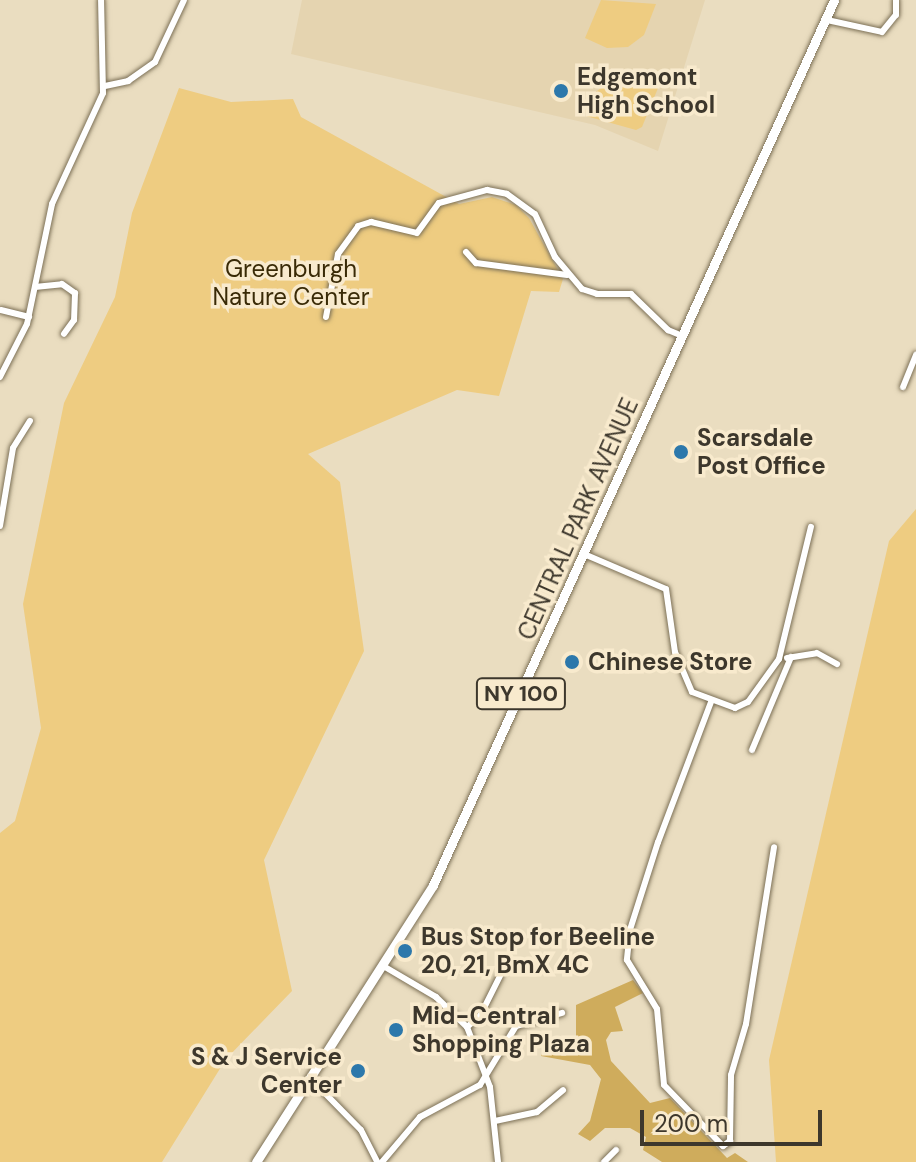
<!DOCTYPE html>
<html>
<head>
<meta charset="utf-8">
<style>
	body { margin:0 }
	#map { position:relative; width:916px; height:1162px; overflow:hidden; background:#eaddc0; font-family:"DM Sans",sans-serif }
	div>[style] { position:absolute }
	.built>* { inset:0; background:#e5d4b0 }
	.green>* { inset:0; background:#eecc81 }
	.forest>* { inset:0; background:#cfac5c }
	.roads { filter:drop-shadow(0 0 2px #7c7056) drop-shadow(0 0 2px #7c7056) }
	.street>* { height:6px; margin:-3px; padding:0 3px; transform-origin:3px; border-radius:3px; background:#fff }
	.primary>* { height:9px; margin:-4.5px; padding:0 4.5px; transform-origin:4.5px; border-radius:4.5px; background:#fff }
	.dots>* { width:22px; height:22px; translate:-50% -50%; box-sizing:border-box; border:4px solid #f8eacd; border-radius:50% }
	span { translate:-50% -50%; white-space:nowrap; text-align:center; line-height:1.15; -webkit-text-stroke:7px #f8eacd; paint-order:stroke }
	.shield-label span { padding:2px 6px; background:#f8eacd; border:2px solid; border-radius:6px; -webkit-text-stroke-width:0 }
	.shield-label { font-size:22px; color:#3d372c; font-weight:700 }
	.poi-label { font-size:24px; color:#3d372c; font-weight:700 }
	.left { translate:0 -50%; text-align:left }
	.right { translate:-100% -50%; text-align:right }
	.park-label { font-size:24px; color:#392a06 }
	.street-label { font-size:24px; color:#3d372c }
	.scale { position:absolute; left:640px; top:1110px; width:182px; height:36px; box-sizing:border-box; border:4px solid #3d372c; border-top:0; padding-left:10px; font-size:24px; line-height:28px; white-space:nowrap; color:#3d372c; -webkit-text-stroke:6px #f8eacd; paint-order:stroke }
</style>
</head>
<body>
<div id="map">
	<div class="built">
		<i style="clip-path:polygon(302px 0,705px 0,658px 151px,595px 125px,291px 54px)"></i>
	</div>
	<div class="green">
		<i style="clip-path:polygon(601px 0,656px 4px,644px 35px,628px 47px,607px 48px,585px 38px)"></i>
		<i style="clip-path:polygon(649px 70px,663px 76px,642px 127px,636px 130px,586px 116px,593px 94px,620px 74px)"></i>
		<i style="clip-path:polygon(179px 88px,231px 102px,293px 99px,301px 117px,459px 204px,492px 197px,516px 205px,529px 218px,563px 279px,559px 292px,531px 291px,499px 396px,457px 390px,308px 454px,340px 482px,364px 651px,264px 860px,292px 991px,226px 1059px,162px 1162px,0 1162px,0 833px,15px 821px,41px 728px,23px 604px,64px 403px,115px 297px,132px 213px)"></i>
		<i style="clip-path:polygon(916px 509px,916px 1162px,776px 1162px,769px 1060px,889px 541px)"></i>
	</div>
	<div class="forest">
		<i style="clip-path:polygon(633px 980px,643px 993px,615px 1007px,623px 1031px,611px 1032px,606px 1040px,611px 1061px,650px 1103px,670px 1098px,727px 1158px,735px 1153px,748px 1162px,662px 1162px,643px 1150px,646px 1137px,630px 1128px,605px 1128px,590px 1141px,578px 1134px,590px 1121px,601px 1079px,590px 1065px,541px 1056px,548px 1039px,576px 1046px,576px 1005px)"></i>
	</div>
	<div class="roads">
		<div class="street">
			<i style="left:827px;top:20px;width:56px;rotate:12.3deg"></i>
			<i style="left:882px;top:32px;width:22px;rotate:-51deg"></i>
			<i style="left:896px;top:15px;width:15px;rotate:-90deg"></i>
			<i style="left:105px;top:86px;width:24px;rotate:-12deg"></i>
			<i style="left:128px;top:81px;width:33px;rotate:-35deg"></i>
			<i style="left:155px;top:62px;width:68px;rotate:-64.9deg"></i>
			<i style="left:466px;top:252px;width:15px;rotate:48deg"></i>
			<i style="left:476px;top:263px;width:92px;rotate:7.5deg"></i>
			<i style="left:35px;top:287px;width:27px;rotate:-6deg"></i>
			<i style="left:62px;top:284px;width:16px;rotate:35deg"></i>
			<i style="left:75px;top:293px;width:27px;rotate:92deg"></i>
			<i style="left:74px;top:320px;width:17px;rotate:126deg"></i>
			<i style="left:1px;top:310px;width:29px;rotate:14deg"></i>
			<i style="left:326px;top:317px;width:64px;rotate:-79.2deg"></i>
			<i style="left:338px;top:254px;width:34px;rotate:-54deg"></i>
			<i style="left:358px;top:226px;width:14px;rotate:-17deg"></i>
			<i style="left:371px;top:222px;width:47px;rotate:13.4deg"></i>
			<i style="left:417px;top:233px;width:37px;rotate:-54deg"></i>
			<i style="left:439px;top:203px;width:50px;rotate:-15.2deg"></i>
			<i style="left:487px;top:190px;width:20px;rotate:11deg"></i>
			<i style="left:507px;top:194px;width:34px;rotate:36deg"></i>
			<i style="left:535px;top:214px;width:47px;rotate:65.1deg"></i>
			<i style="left:555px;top:257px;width:42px;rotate:49.8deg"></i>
			<i style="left:582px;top:289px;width:16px;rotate:18deg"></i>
			<i style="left:597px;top:294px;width:34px"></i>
			<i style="left:631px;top:294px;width:52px;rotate:44.2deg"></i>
			<i style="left:668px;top:330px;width:15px;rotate:23deg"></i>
			<i style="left:0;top:377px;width:59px;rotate:-63deg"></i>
			<i style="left:27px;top:324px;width:123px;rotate:-78.2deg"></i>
			<i style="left:52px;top:204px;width:122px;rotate:-65.3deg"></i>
			<i style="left:103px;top:93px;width:93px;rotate:-91.2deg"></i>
			<i style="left:903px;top:387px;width:35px;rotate:-68deg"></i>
			<i style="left:0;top:526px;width:79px;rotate:-80.5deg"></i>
			<i style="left:13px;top:448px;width:32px;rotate:-58deg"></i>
			<i style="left:584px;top:554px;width:89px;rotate:23.1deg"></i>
			<i style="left:666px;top:589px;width:64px;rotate:81.9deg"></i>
			<i style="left:675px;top:652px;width:43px;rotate:67deg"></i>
			<i style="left:692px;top:692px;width:46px;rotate:20.4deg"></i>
			<i style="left:735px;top:708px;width:14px;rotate:-25deg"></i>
			<i style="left:748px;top:702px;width:53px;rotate:-54.2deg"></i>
			<i style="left:779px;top:659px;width:136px;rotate:-76.4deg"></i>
			<i style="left:787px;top:658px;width:30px;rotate:-9deg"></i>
			<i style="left:817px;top:653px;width:23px;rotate:29deg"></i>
			<i style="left:711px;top:702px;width:150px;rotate:110.7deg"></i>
			<i style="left:658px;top:842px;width:92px;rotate:107.7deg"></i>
			<i style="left:630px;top:930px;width:30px;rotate:96deg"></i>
			<i style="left:627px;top:960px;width:57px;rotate:58.5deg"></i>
			<i style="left:657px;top:1009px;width:76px;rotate:84.7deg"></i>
			<i style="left:664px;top:1085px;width:85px;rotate:46deg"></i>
			<i style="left:723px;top:1146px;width:9px;rotate:-36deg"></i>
			<i style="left:730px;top:1141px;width:66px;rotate:-89.1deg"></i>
			<i style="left:731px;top:1075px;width:53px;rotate:-73.6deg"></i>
			<i style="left:746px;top:1024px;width:179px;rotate:-81deg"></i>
			<i style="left:752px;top:750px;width:101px;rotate:-67.2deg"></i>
			<i style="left:385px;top:967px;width:59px;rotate:30.5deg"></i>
			<i style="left:436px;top:997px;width:43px;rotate:44.1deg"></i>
			<i style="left:467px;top:1027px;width:64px;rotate:69deg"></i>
			<i style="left:490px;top:1087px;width:75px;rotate:83.9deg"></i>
			<i style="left:467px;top:1027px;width:17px;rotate:-40deg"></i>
			<i style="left:480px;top:1016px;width:45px;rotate:-63.4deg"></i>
			<i style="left:311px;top:1079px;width:71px;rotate:45.6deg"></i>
			<i style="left:361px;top:1130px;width:36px;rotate:63deg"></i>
			<i style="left:495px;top:1121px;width:43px;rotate:-12.1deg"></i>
			<i style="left:537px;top:1112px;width:34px;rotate:-40deg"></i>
			<i style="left:382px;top:1162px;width:59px;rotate:-49.8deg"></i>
			<i style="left:420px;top:1117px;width:68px;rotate:-28.1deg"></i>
			<i style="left:480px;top:1085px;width:69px;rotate:-58.6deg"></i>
			<i style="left:516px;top:1026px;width:48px;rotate:-15.8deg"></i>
			<i style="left:604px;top:1162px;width:17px;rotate:-45deg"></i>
		</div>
		<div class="primary">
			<i style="left:256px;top:1162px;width:329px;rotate:-57.4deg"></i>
			<i style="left:433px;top:885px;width:972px;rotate:-65.62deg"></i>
		</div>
	</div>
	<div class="dots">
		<i style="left:561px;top:91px;background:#2d78ab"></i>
		<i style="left:681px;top:452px;background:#2d78ab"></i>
		<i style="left:572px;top:662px;background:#2d78ab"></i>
		<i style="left:405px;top:951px;background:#2d78ab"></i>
		<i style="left:396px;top:1030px;background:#2d78ab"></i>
		<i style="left:358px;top:1071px;background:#2d78ab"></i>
	</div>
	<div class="shield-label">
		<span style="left:521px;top:694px">NY 100</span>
	</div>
	<div class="poi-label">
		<span class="left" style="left:577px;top:91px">Edgemont<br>High School</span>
		<span class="left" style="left:697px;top:452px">Scarsdale<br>Post Office</span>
		<span class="left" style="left:588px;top:662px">Chinese Store</span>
		<span class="left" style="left:421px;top:951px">Bus Stop for Beeline<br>20, 21, BmX 4C</span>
		<span class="left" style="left:412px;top:1030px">Mid-Central<br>Shopping Plaza</span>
		<span class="right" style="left:342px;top:1071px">S &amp; J Service<br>Center</span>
	</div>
	<div class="park-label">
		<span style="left:291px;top:283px">Greenburgh<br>Nature Center</span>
	</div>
	<div class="street-label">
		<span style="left:578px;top:519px;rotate:-66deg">CENTRAL PARK AVENUE</span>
	</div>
	<div class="scale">200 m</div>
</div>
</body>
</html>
